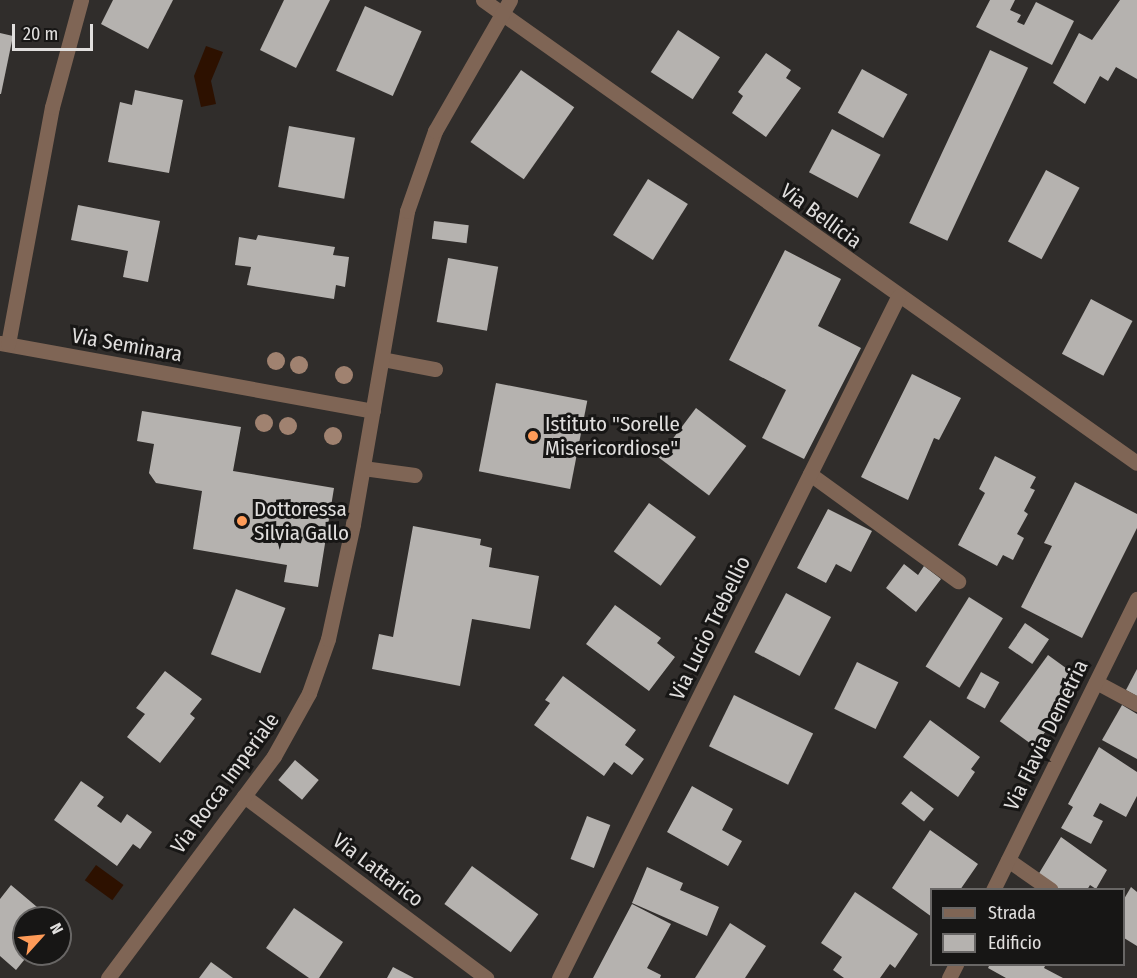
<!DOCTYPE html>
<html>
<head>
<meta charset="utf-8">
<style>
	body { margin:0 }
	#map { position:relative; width:1137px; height:978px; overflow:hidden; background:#302d2b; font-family:"Fira Sans Condensed",sans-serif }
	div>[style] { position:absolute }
	.water>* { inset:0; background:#2d1100; transform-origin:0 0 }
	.building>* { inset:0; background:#b5b2af; transform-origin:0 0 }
	.service>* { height:15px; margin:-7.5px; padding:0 7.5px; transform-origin:7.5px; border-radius:7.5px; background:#7f6555 }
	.minor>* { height:15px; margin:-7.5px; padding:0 7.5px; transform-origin:7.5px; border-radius:7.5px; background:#7f6555 }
	.trees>* { width:18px; height:18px; margin:-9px; border-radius:50%; background:#a08270 }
	.dots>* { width:16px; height:16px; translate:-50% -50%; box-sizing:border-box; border:3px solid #171615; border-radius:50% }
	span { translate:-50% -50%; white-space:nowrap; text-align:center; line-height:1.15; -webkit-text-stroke:6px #171615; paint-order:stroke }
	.street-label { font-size:21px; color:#e1dfde }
	.poi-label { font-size:21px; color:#e1dfde }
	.left { translate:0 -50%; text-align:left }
	.legend { position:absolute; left:930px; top:888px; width:195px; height:78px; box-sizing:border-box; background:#171615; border:2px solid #686665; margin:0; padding:8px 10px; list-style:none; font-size:18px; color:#e1dfde }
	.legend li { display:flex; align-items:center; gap:12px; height:30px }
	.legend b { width:30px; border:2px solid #686665 }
	.north { position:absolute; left:12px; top:906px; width:60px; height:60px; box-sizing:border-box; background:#171615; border:2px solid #686665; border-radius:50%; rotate:63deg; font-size:16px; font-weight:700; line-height:24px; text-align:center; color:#e1dfde }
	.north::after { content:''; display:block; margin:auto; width:21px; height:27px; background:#fe9b58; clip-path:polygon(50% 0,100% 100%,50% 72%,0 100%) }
	.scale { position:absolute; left:12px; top:24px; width:81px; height:27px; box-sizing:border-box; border:3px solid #e1dfde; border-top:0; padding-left:8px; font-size:18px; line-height:21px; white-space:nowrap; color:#e1dfde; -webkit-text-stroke:4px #171615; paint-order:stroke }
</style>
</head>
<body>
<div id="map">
	<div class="water">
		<i style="clip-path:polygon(206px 46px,223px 52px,211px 81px,216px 104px,201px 107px,194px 76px)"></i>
		<i style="left:96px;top:865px;width:34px;height:19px;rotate:36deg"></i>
	</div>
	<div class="building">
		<i style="clip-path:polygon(113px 0,173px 0,148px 49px,101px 24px)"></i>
		<i style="clip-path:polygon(284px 0,330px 0,296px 68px,260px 50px)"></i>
		<i style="clip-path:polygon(990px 0,1015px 0,1010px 10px,1021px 15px,1017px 22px,1024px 25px,1036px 2px,1074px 21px,1052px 65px,976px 27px)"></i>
		<i style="clip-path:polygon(1120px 0,1137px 0,1137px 79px,1116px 67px,1108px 81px,1100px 76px,1085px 104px,1053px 83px,1079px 33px,1092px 40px)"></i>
		<i style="left:365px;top:6px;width:62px;height:71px;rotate:24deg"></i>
		<i style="left:678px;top:30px;width:50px;height:50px;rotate:33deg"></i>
		<i style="clip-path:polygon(0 33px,13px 36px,1px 94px,0 94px)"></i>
		<i style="left:990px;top:50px;width:42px;height:191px;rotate:25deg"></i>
		<i style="clip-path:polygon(766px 53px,791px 70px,786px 78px,801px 88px,766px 137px,732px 113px,743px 96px,738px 92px)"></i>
		<i style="left:862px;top:69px;width:52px;height:50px;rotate:29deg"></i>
		<i style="left:521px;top:70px;width:65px;height:88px;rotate:35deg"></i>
		<i style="clip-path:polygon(135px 90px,183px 100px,169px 173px,108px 162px,120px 102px,132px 105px)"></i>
		<i style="left:289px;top:126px;width:67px;height:62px;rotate:10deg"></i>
		<i style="left:832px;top:129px;width:55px;height:49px;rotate:28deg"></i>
		<i style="left:1046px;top:170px;width:38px;height:81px;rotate:28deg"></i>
		<i style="left:648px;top:179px;width:47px;height:66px;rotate:32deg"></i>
		<i style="clip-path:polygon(78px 205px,160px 221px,148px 282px,123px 277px,128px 251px,71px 240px)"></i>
		<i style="left:434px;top:221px;width:35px;height:18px;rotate:7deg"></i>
		<i style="clip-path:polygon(258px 235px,335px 247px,333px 255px,349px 257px,345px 287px,336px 285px,334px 299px,247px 285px,251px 267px,235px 265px,239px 237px,256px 240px)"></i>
		<i style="clip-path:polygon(785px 250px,841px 279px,818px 326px,861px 348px,804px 459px,762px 438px,786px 390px,729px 360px)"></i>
		<i style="left:448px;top:258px;width:51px;height:65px;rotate:10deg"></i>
		<i style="left:1091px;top:299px;width:47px;height:62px;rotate:28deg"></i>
		<i style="clip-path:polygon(912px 374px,961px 398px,939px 440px,934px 438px,908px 500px,861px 477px)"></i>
		<i style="left:496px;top:383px;width:93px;height:90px;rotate:11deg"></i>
		<i style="left:696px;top:408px;width:63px;height:62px;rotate:37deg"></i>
		<i style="clip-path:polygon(142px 411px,241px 427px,233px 471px,334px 488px,318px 587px,284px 582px,287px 565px,193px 549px,202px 491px,156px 483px,149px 473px,154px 444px,137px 441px)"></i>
		<i style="clip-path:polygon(995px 456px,1036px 477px,1030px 488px,1035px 490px,1024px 511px,1028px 514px,1017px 534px,1024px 538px,1013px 560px,1003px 555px,997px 566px,958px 545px,985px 493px,979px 489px)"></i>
		<i style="clip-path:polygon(1075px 482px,1137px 514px,1137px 528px,1082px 638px,1021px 607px,1052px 546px,1044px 543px)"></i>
		<i style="left:649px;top:503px;width:58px;height:60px;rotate:36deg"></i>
		<i style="clip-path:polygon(828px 509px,872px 531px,851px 572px,836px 564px,826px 583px,797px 568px)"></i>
		<i style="clip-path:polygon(413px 526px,481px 539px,480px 545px,492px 548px,489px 567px,539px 576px,530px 629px,472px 619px,460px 686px,372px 669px,379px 634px,393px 637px)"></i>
		<i style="clip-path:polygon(904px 564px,918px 575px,924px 566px,941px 579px,916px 612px,886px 588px)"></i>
		<i style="left:236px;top:589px;width:53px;height:70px;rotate:21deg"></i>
		<i style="left:786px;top:593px;width:51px;height:67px;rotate:28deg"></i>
		<i style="left:969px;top:597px;width:40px;height:82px;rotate:32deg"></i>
		<i style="clip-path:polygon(615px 605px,661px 638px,657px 643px,675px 657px,649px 691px,586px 644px)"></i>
		<i style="left:1025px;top:623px;width:29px;height:30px;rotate:34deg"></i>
		<i style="left:1048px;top:655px;width:43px;height:82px;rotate:36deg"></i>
		<i style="left:857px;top:662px;width:46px;height:52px;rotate:26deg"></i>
		<i style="clip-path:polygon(1137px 669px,1137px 696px,1126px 690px)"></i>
		<i style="clip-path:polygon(165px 671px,202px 699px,190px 714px,195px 718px,160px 763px,127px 737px,145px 714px,136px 708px)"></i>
		<i style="left:981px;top:672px;width:21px;height:30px;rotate:29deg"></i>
		<i style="clip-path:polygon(563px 676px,636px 730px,625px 745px,644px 759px,632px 775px,614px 762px,604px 776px,534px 725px,550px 703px,545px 700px)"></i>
		<i style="left:734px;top:695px;width:88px;height:57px;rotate:26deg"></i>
		<i style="clip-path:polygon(1122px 705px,1137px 714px,1137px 759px,1102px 740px)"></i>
		<i style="clip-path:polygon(930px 720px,980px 757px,971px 769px,975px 772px,958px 797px,903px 757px)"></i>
		<i style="clip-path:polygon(1099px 747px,1137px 772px,1137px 796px,1126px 817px,1100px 803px,1093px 816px,1103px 821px,1091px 844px,1061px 828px,1073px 807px,1068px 804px)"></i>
		<i style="left:295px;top:760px;width:31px;height:26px;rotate:40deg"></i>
		<i style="clip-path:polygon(81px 781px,104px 797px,97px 806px,121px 823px,127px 814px,152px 832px,140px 849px,133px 844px,117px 866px,54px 820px)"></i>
		<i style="clip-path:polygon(692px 786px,733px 809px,722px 830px,742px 841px,728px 866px,667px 832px)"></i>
		<i style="left:911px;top:791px;width:29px;height:16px;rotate:38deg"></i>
		<i style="left:587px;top:816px;width:25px;height:46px;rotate:21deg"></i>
		<i style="clip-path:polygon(930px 830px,978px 864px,960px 890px,932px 890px,932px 917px,892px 888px)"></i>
		<i style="clip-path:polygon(1061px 837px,1107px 870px,1096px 889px,1090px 885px,1087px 890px,1061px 890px,1038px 875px)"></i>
		<i style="left:472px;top:866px;width:82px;height:47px;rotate:36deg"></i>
		<i style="clip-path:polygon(647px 867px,683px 883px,680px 890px,719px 907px,707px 936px,632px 903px)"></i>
		<i style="clip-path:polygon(11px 885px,50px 918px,24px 918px,24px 954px,29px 954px,16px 970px,0 956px,0 899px)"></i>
		<i style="clip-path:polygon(1131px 887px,1137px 892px,1137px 946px,1124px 938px,1124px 899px)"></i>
		<i style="clip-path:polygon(855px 892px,918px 934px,895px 968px,890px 964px,880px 978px,844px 978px,833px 970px,842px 957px,821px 943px)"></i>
		<i style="clip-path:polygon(632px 904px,671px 924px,647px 968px,661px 975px,660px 978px,593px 978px)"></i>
		<i style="clip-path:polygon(294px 908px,343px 942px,319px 978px,309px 978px,266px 948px)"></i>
		<i style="clip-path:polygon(730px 923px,766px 946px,745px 978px,695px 978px)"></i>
		<i style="clip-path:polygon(211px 962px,233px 978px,199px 978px)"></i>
		<i style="clip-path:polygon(990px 964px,1046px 964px,1044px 968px,1063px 978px,1006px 978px,988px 968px)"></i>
		<i style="clip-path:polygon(393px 967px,414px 978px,387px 978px)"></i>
	</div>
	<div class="service">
		<i style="left:382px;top:359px;width:54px;rotate:10.7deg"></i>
		<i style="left:363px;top:468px;width:52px;rotate:7.7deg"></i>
		<i style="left:810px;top:474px;width:183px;rotate:35.9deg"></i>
		<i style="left:1096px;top:682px;width:47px;rotate:28.2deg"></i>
		<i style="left:1008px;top:860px;width:52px;rotate:34.9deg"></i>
	</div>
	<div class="minor">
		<i style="left:483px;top:0;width:801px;rotate:35.3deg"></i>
		<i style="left:0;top:343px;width:379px;rotate:10.3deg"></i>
		<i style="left:8px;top:344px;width:241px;rotate:-79.5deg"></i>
		<i style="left:52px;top:107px;width:111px;rotate:-74.8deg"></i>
		<i style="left:244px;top:796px;width:303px;rotate:36.9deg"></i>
		<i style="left:993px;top:890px;width:325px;rotate:-63.7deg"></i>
		<i style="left:108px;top:978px;width:277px;rotate:-53.2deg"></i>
		<i style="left:274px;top:756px;width:72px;rotate:-60.9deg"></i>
		<i style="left:309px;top:693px;width:57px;rotate:-70.6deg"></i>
		<i style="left:328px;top:639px;width:118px;rotate:-77.7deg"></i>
		<i style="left:353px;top:524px;width:318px;rotate:-80.2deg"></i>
		<i style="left:407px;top:211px;width:85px;rotate:-70.7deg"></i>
		<i style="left:435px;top:131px;width:151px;rotate:-60.2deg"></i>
		<i style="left:559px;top:978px;width:761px;rotate:-63.54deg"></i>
		<i style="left:949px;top:978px;width:16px;rotate:-63deg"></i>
	</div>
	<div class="trees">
		<i style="left:276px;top:361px"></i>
		<i style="left:299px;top:365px"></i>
		<i style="left:344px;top:375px"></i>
		<i style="left:264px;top:423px"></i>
		<i style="left:288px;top:426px"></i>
		<i style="left:333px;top:436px"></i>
	</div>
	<div class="dots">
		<i style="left:533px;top:436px;background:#fe9b58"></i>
		<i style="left:242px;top:521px;background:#fe9b58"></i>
	</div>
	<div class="street-label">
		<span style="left:821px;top:216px;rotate:36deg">Via Bellicia</span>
		<span style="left:127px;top:345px;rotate:10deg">Via Seminara</span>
		<span style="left:710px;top:628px;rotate:-64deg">Via Lucio Trebellio</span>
		<span style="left:1046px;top:735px;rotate:-64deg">Via Flavia Demetria</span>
		<span style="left:225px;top:783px;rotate:-54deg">Via Rocca Imperiale</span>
		<span style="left:378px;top:870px;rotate:37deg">Via Lattarico</span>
	</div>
	<div class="poi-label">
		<span class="left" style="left:545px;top:436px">Istituto "Sorelle<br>Misericordiose"</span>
		<span class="left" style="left:254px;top:521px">Dottoressa<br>Silvia Gallo</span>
	</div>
	<ul class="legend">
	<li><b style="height:8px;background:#7f6555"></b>Strada</li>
	<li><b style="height:16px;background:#b5b2af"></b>Edificio</li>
	</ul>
	<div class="north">N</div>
	<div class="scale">20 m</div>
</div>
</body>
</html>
